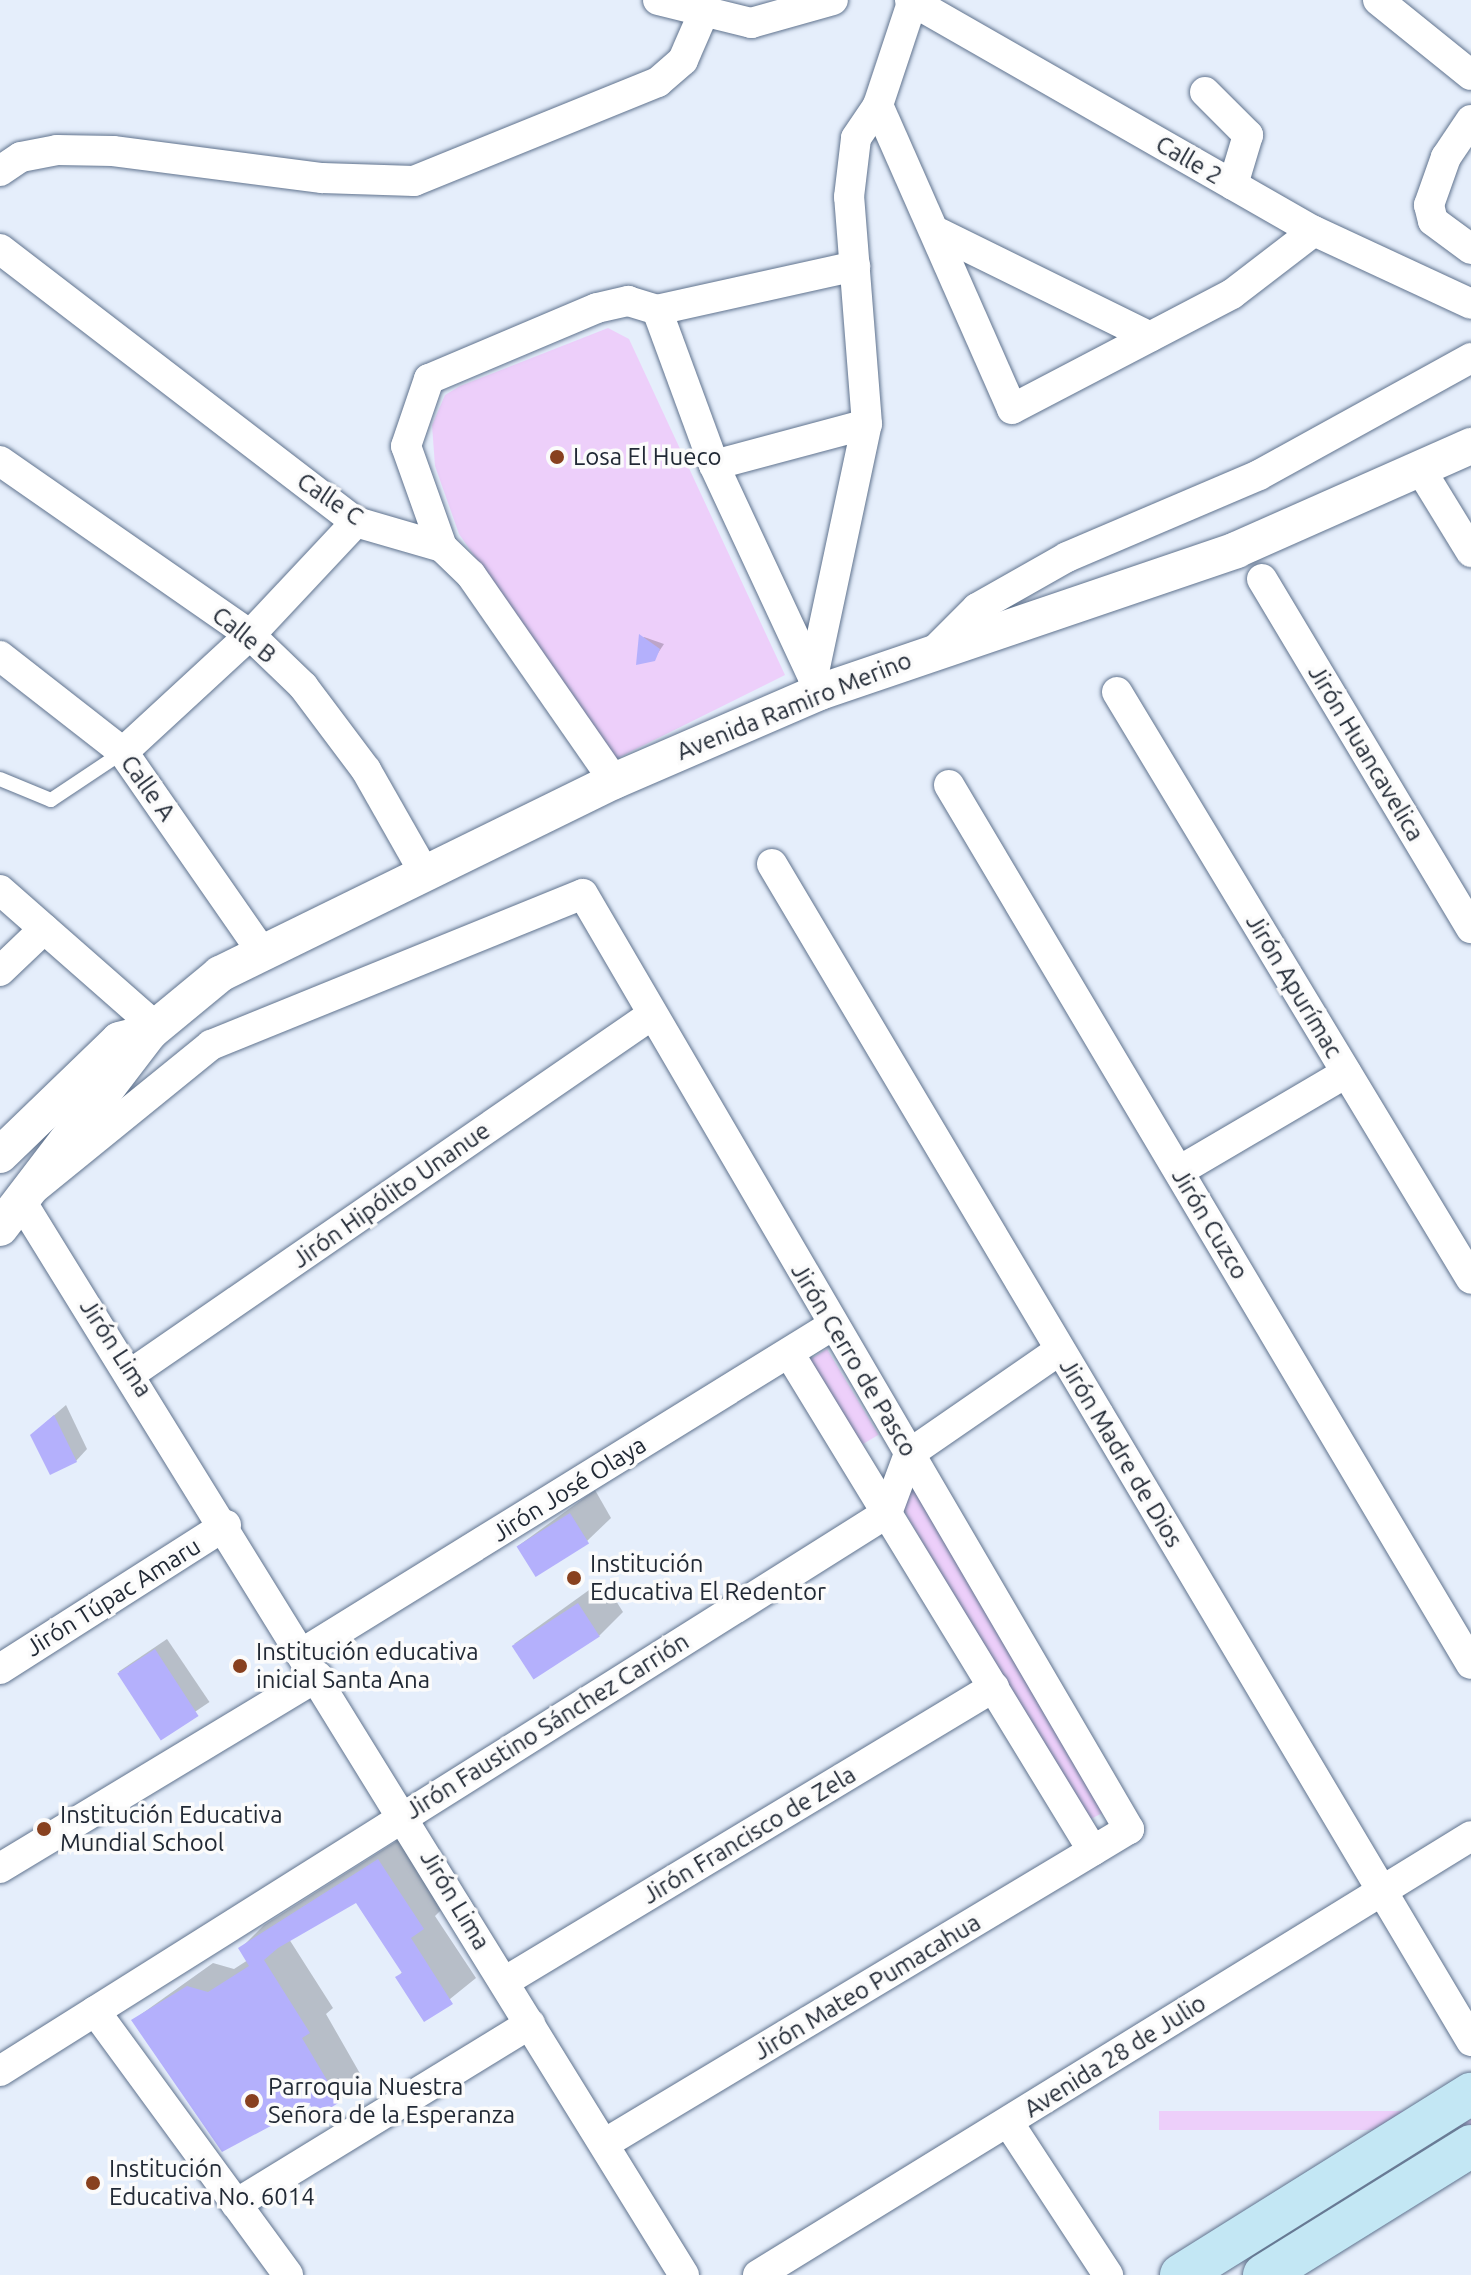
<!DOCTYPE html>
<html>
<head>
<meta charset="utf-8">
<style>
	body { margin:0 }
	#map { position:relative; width:1471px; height:2275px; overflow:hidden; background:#e5eefb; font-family:Ubuntu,sans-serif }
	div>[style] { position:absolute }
	.green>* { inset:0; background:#edcffa; transform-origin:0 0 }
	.shadow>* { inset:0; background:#0003; transform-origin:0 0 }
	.building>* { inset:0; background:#b4b0fc; transform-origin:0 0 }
	.roads { filter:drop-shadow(0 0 2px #60738e) drop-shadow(0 0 2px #60738e) }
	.service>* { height:14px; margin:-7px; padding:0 7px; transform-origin:7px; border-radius:7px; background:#fff }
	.minor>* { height:30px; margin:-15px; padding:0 15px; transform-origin:15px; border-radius:15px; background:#fff }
	.tertiary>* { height:36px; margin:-18px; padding:0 18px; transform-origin:18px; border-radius:18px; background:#fff }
	.secondary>* { height:42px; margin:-21px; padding:0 21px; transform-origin:21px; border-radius:21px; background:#c3e7f4 }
	.dots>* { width:22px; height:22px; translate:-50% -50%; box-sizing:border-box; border:4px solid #fbfbfb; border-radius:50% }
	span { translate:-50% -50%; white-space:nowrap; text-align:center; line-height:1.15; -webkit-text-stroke:7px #fbfbfb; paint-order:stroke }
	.street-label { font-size:24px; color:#212935 }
	.poi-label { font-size:24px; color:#212935 }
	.left { translate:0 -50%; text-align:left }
</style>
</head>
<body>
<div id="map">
	<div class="green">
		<i style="clip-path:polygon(608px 328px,629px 339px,785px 675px,616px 759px,459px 534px,435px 466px,432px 425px,445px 395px,460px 386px)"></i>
		<i style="left:827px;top:1349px;width:100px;height:21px;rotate:59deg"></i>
		<i style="clip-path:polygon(909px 1487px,917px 1492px,1106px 1811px,1087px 1821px,900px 1504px)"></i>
		<i style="left:1471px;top:2111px;width:19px;height:312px;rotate:90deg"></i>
	</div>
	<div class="shadow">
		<i style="clip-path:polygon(644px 637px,664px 644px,654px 659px,639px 642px)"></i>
		<i style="clip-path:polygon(66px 1405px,87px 1449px,76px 1461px,45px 1423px)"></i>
		<i style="clip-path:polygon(595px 1490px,611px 1518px,587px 1541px,518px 1546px)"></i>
		<i style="clip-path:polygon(603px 1580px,623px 1612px,599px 1636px,514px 1644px)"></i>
		<i style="left:167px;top:1639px;width:76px;height:58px;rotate:56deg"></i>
		<i style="clip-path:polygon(403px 1837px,447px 1904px,435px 1916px,476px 1978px,424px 2020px,397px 1978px,403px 1971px,356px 1900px,289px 1939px,333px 2008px,326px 2014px,362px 2077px,339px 2101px,311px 2102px,133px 2020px,213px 1963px,234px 1969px,248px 1960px,240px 1949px,264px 1925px)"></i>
	</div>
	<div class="building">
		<i style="clip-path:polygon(639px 634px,660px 649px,655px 661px,636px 665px)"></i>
		<i style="clip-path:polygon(54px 1415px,77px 1462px,50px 1475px,30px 1435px)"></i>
		<i style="left:570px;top:1513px;width:36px;height:63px;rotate:58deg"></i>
		<i style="left:578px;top:1603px;width:40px;height:79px;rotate:57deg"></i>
		<i style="left:155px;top:1649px;width:80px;height:45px;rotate:57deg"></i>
		<i style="clip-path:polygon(378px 1859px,424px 1929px,411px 1938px,453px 2004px,424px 2022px,395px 1977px,402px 1973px,356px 1903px,278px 1948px,264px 1960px,310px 2033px,302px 2038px,340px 2102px,317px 2116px,310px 2105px,222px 2152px,131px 2020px,187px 1986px,208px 1992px,249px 1966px,238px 1948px)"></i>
	</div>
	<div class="roads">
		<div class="service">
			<i style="left:0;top:779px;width:55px;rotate:22.4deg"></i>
			<i style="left:51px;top:800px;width:87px;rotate:-33.7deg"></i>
		</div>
		<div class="minor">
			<i style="left:658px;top:0;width:96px;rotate:13.9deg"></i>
			<i style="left:751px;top:23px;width:85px;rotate:-15.7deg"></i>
			<i style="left:910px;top:0;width:465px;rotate:29.8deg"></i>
			<i style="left:1314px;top:231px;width:173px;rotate:24.9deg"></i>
			<i style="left:1378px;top:0;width:119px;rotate:38.9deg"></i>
			<i style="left:1205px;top:92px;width:61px;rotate:45deg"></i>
			<i style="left:1248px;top:135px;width:52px;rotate:106.7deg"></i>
			<i style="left:878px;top:105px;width:332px;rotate:66.2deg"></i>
			<i style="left:1012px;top:409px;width:248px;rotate:-27.6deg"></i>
			<i style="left:1232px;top:294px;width:103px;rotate:-37.5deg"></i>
			<i style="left:1471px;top:120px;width:45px;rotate:124deg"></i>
			<i style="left:1446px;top:157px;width:51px;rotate:109.5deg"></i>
			<i style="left:1429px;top:205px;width:16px;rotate:76deg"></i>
			<i style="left:1433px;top:221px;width:47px;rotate:36.4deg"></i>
			<i style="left:0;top:171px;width:25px;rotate:-34deg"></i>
			<i style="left:21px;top:157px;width:37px;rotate:-11deg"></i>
			<i style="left:57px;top:150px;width:56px;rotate:1deg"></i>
			<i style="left:113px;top:151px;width:211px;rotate:7.4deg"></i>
			<i style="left:322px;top:178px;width:92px;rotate:1.9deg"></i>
			<i style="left:414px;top:181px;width:263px;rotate:-22.1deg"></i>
			<i style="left:658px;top:82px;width:33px;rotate:-41deg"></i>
			<i style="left:683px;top:60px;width:58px;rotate:-66.5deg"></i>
			<i style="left:939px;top:233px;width:235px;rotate:26.2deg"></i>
			<i style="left:0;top:249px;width:449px;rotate:37.5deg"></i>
			<i style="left:356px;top:522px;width:90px;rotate:16.2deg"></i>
			<i style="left:442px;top:547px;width:40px;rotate:44deg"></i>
			<i style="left:471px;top:575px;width:251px;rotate:55.2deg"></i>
			<i style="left:657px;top:310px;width:203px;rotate:-12.5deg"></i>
			<i style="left:0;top:461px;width:305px;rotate:34.8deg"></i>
			<i style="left:250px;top:635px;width:74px;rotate:43.9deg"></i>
			<i style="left:303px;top:686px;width:105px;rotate:53.1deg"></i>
			<i style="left:366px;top:770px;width:117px;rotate:60.4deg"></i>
			<i style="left:714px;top:465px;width:158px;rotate:-15deg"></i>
			<i style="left:1422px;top:472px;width:94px;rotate:58.5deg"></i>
			<i style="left:442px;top:547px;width:107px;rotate:-109.6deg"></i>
			<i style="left:406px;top:446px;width:71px;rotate:-71.1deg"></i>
			<i style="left:429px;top:379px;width:182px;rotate:-22.9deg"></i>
			<i style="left:597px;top:308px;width:32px;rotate:-13deg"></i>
			<i style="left:628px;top:301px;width:30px;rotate:17deg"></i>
			<i style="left:657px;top:310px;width:165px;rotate:69.8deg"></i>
			<i style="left:714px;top:465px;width:251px;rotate:65deg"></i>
			<i style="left:1262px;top:579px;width:407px;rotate:59.1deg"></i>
			<i style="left:935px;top:650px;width:59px;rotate:-45deg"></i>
			<i style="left:977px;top:608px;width:103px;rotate:-29.5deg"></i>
			<i style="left:1067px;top:557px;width:209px;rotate:-23.1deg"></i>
			<i style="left:1259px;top:475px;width:242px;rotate:-28.9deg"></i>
			<i style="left:0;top:656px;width:156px;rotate:38deg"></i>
			<i style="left:123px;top:752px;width:244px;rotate:55.2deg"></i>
			<i style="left:813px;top:677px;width:259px;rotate:-78deg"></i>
			<i style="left:867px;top:424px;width:228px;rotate:-94.5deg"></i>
			<i style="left:849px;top:197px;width:59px;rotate:-83.2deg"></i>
			<i style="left:856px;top:138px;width:40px;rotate:-56deg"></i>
			<i style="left:878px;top:105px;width:111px;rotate:-71.6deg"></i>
			<i style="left:1117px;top:692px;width:685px;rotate:58.91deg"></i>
			<i style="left:123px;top:752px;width:173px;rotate:-42.7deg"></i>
			<i style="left:250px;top:635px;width:155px;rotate:-46.8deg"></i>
			<i style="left:949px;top:785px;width:1022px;rotate:59.3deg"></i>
			<i style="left:772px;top:864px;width:1369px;rotate:59.29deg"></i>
			<i style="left:0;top:890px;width:208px;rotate:41.3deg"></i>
			<i style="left:0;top:971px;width:61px;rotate:-43.7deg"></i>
			<i style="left:1179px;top:1171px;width:194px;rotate:-30.4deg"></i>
			<i style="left:35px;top:1188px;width:227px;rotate:-39.1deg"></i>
			<i style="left:211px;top:1045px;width:401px;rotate:-22.1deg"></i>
			<i style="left:583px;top:894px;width:1083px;rotate:59.72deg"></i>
			<i style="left:1129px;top:1829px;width:612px;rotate:149.04deg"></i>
			<i style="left:21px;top:1201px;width:1262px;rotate:58.31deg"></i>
			<i style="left:789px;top:1353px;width:583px;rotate:58.6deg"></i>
			<i style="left:132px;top:1373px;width:629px;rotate:-34.57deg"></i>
			<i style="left:304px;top:1652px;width:622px;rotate:-31.72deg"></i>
			<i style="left:0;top:1669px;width:268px;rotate:-32.5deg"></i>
			<i style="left:0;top:1868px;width:371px;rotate:-31.1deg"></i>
			<i style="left:504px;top:1982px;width:572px;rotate:-31.05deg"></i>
			<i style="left:95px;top:2011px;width:327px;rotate:53.8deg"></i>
			<i style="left:0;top:2071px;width:1048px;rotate:-32.17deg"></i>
			<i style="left:887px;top:1513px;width:63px;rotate:-69.6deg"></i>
			<i style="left:909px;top:1454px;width:183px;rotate:-34.6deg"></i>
			<i style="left:1008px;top:2122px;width:183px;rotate:56.8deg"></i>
			<i style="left:236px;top:2204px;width:345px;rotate:-31.5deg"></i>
			<i style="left:758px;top:2275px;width:837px;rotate:-31.62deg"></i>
		</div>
		<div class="tertiary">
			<i style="left:0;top:1155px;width:165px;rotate:-44deg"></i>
			<i style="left:119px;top:1040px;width:32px;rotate:-14deg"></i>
			<i style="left:0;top:1228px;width:247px;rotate:-52.6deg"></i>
			<i style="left:150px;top:1032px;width:91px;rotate:-39.6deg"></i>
			<i style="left:220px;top:974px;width:439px;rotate:-26.1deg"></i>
			<i style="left:614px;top:781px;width:224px;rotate:-23.4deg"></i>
			<i style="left:820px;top:692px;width:440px;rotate:-18.8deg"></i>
			<i style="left:1236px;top:550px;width:257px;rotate:-23.9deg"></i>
		</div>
		<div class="secondary">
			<i style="left:1181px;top:2275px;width:342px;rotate:-32deg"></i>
			<i style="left:1264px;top:2275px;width:244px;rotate:-31.9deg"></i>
		</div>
	</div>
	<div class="dots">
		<i style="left:557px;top:457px;background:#88411f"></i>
		<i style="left:574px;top:1578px;background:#88411f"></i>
		<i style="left:240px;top:1666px;background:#88411f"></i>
		<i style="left:44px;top:1829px;background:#88411f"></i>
		<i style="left:252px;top:2101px;background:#88411f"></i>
		<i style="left:93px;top:2183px;background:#88411f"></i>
	</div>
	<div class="street-label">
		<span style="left:1189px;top:160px;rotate:30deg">Calle 2</span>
		<span style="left:330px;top:499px;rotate:34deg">Calle C</span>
		<span style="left:244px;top:635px;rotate:39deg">Calle B</span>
		<span style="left:794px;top:706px;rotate:-22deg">Avenida Ramiro Merino</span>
		<span style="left:1366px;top:753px;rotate:59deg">Jirón Huancavelica</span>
		<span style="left:148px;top:788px;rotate:54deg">Calle A</span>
		<span style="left:1294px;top:986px;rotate:59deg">Jirón Apurímac</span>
		<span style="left:391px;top:1195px;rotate:-35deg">Jirón Hipólito Unanue</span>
		<span style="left:1210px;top:1224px;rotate:59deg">Jirón Cuzco</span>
		<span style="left:116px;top:1348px;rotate:57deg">Jirón Lima</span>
		<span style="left:854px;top:1360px;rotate:59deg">Jirón Cerro de Pasco</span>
		<span style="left:1121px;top:1453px;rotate:59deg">Jirón Madre de Dios</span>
		<span style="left:569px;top:1489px;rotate:-32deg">Jirón José Olaya</span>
		<span style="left:113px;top:1597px;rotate:-32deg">Jirón Túpac Amaru</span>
		<span style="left:547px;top:1726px;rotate:-32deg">Jirón Faustino Sánchez Carrión</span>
		<span style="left:749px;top:1835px;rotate:-31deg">Jirón Francisco de Zela</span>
		<span style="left:455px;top:1900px;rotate:59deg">Jirón Lima</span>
		<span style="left:867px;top:1987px;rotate:-31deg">Jirón Mateo Pumacahua</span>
		<span style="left:1115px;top:2056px;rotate:-32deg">Avenida 28 de Julio</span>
	</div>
	<div class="poi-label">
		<span class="left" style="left:573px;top:457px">Losa El Hueco</span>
		<span class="left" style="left:590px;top:1578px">Institución<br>Educativa El Redentor</span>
		<span class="left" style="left:256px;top:1666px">Institución educativa<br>inicial Santa Ana</span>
		<span class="left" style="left:60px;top:1829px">Institución Educativa<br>Mundial School</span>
		<span class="left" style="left:268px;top:2101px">Parroquia Nuestra<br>Señora de la Esperanza</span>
		<span class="left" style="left:109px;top:2183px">Institución<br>Educativa No. 6014</span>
	</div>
</div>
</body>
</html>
